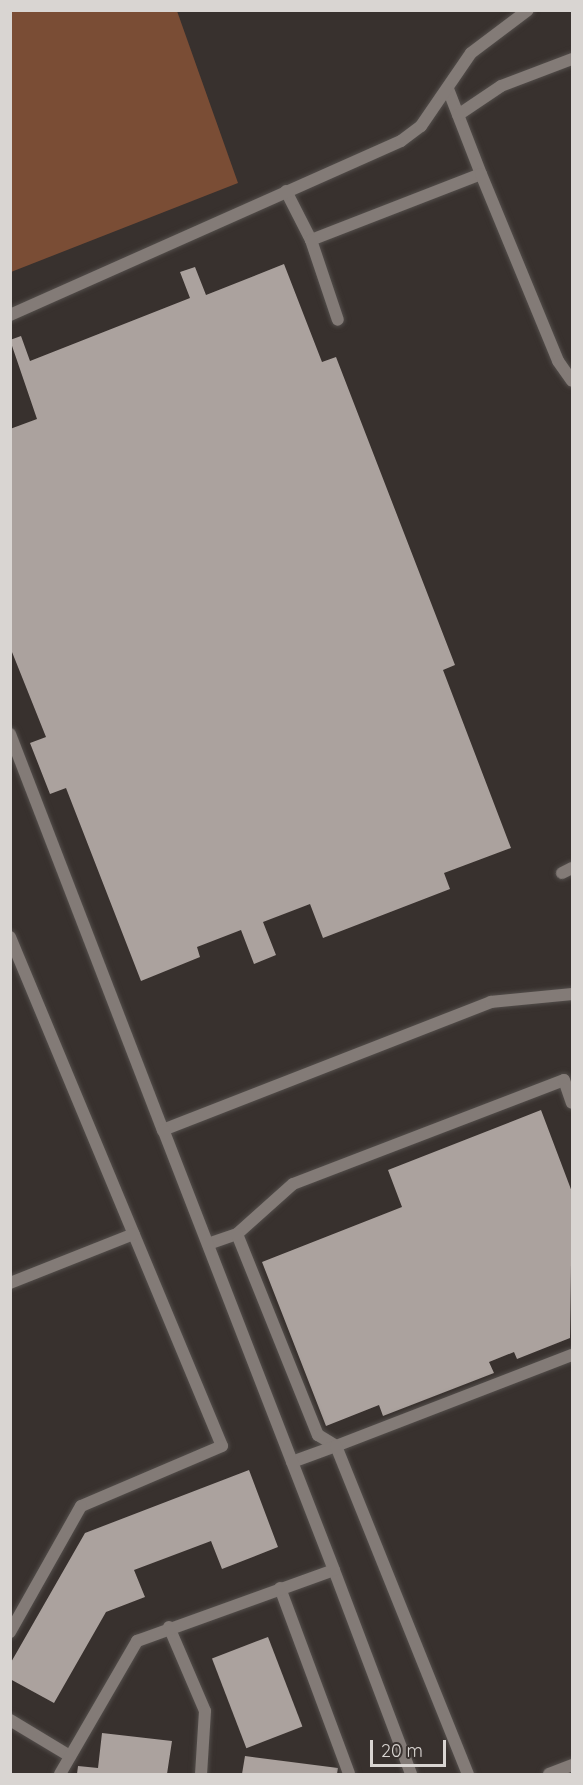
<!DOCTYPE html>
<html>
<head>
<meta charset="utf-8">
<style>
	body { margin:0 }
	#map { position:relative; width:583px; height:1785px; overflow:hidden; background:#38312e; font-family:Quicksand,sans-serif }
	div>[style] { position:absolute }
	.green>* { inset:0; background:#7a4d35 }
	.building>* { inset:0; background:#aba29e; transform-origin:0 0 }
	.roads { filter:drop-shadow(0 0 2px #534e4b) drop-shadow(0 0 2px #534e4b) }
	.service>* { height:12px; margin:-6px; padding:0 6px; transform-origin:6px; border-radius:6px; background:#837b77 }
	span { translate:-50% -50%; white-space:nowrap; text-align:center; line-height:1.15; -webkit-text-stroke:6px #38312e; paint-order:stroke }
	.frame { position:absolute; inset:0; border:12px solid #d9d5d2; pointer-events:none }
	.scale { position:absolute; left:370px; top:1740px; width:76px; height:27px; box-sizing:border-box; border:3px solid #d9d5d2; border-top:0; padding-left:8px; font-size:18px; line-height:21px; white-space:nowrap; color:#d9d5d2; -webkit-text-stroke:4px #38312e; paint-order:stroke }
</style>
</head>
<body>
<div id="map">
	<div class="green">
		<i style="clip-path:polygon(11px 10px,177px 11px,238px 183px,11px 272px)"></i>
	</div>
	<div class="building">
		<i style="clip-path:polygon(284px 264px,322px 362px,336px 357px,455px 665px,443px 670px,511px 848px,444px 873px,450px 889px,323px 938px,310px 904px,263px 922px,276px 955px,254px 964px,241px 930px,197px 947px,200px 957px,141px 981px,66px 788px,50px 794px,30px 743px,46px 737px,10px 647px,10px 429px,37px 419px,10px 340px,21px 336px,30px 361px,190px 298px,180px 272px,195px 267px,206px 295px)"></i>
		<i style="clip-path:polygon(541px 1110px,572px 1192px,570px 1338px,517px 1359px,514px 1352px,489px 1362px,494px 1373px,383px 1416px,379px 1405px,326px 1426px,262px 1262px,402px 1207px,388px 1170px)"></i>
		<i style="clip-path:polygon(249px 1470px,278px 1547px,222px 1569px,211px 1541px,134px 1570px,145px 1597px,106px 1612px,54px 1703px,10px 1679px,10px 1664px,85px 1533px)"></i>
		<i style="left:268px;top:1637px;width:96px;height:60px;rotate:69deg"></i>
		<i style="clip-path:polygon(102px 1733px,172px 1741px,167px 1774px,77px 1774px,78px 1766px,98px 1768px)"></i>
		<i style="clip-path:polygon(245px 1756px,338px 1768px,337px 1774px,242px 1774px)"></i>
	</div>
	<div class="roads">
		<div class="service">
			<i style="left:448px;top:89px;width:91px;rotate:68.8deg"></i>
			<i style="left:458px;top:115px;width:52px;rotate:-34deg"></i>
			<i style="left:501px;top:86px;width:76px;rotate:-20.8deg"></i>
			<i style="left:286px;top:191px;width:55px;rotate:63deg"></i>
			<i style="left:311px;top:240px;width:182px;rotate:-21.2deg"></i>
			<i style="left:481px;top:174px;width:202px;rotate:67.6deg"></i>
			<i style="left:558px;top:361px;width:24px;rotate:55deg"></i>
			<i style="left:311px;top:240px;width:84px;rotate:71.4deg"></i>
			<i style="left:10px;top:315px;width:428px;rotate:-24deg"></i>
			<i style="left:401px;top:141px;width:25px;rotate:-37deg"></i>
			<i style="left:421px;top:126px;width:88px;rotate:-55.6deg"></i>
			<i style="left:471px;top:53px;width:71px;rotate:-37deg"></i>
			<i style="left:10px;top:734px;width:425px;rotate:68.9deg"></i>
			<i style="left:163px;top:1130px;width:352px;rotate:-21.3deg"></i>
			<i style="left:491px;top:1002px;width:81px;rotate:-5.6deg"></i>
			<i style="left:562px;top:873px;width:11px;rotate:-27deg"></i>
			<i style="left:10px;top:937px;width:551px;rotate:67.39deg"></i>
			<i style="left:222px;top:1446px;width:153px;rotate:156.9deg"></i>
			<i style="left:81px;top:1506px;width:145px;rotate:119.4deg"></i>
			<i style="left:237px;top:1234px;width:75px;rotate:-41.8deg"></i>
			<i style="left:293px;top:1184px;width:290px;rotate:-21deg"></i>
			<i style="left:564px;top:1080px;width:24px;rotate:71deg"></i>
			<i style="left:208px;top:1244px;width:31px;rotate:-19deg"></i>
			<i style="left:237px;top:1234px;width:217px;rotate:68.1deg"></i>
			<i style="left:318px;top:1435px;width:21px;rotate:31deg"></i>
			<i style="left:336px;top:1446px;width:253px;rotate:-21.1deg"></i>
			<i style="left:10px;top:1283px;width:133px;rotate:-21.6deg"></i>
			<i style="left:292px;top:1462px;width:47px;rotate:-20deg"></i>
			<i style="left:336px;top:1446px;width:354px;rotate:68.1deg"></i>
			<i style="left:334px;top:1570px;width:218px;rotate:69.3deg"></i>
			<i style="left:280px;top:1588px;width:198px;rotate:69.6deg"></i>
			<i style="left:169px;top:1627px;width:91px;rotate:66.8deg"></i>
			<i style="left:205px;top:1711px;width:63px;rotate:93.6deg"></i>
			<i style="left:10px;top:1720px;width:70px;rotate:31deg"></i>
			<i style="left:60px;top:1774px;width:154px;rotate:-59.9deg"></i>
			<i style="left:137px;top:1641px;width:209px;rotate:-19.8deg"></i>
			<i style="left:334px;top:1570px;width:472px;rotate:-111.2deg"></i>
			<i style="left:549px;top:1774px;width:25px;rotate:-21deg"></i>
		</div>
	</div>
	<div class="frame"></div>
	<div class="scale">20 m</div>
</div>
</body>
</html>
